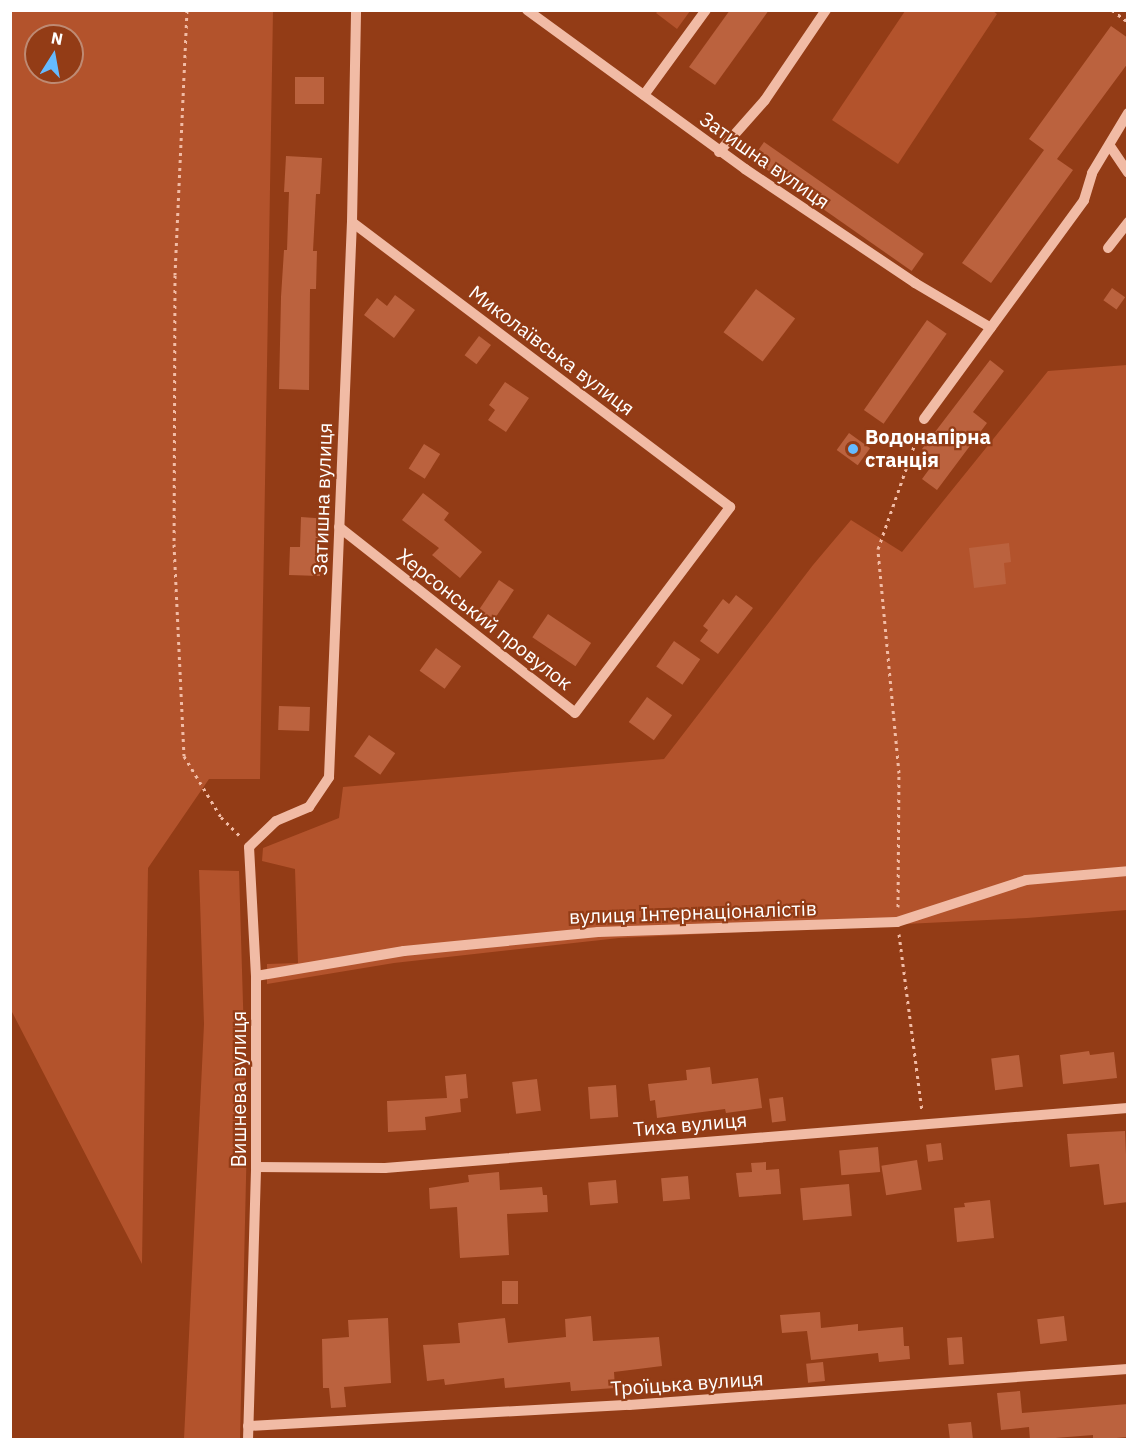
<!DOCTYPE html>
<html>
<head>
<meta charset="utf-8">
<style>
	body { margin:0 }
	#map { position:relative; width:1138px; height:1450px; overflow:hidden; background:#933c16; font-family:"IBM Plex Sans",sans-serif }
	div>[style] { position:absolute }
	.green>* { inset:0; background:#b3532c }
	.building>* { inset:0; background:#bb623e; transform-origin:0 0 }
	.path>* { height:3px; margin-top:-1.5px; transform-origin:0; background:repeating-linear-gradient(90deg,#f1bba5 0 3px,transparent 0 7.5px) }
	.minor>* { height:10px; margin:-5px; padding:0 5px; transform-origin:5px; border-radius:5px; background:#f1bba5 }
	.dots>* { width:16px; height:16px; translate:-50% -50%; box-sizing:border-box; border:3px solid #933c16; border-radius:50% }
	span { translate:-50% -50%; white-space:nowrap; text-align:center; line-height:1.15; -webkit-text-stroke:4.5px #933c16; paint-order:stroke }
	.street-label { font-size:20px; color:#fff }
	.poi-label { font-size:20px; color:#fff; font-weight:700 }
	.left { translate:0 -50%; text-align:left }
	.frame { position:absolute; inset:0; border:12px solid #fff; pointer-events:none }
	.north { position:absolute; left:24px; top:24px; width:60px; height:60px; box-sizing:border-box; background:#933c16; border:2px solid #be8a73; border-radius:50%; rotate:11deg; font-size:16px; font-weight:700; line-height:24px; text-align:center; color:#fff }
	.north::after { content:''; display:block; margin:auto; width:21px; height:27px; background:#65baff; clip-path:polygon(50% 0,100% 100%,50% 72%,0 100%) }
</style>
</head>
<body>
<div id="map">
	<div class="green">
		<i style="clip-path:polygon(evenodd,11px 10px,273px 11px,260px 779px,209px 779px,148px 868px,142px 1264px,11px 1010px,11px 10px,36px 36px,72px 36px,72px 72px,36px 72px,36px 36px)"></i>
		<i style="clip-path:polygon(659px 10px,690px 10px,690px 11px,677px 29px,656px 13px)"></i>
		<i style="clip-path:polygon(993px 11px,997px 14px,898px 164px,832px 120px,905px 11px)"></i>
		<i style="clip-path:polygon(1127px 365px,1127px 910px,1027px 918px,619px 938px,394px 963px,267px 984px,267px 964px,298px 963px,295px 869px,262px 861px,263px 848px,339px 818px,343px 787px,664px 759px,813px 565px,851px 520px,902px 552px,1048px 371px)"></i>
		<i style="clip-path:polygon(199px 870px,239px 871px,247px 1136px,240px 1439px,184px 1439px,204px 1024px)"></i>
	</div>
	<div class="building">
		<i style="clip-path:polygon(730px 10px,769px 10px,715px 85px,689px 67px)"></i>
		<i style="clip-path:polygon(1111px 26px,1128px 38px,1128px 63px,1057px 159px,1073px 170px,991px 283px,962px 263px,1044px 150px,1029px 139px)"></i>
		<i style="left:295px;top:77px;width:29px;height:27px"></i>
		<i style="left:764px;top:142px;width:195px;height:21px;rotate:35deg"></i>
		<i style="clip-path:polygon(286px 156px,322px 158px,320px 194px,316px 194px,313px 251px,317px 251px,316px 289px,310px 289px,309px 390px,279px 389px,281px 297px,284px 250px,287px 250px,289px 192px,284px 192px)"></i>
		<i style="left:1112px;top:288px;width:16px;height:15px;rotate:35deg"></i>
		<i style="left:756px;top:289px;width:49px;height:54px;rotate:37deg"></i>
		<i style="clip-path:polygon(395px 295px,415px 310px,394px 338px,364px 315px,377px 298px,387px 306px)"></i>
		<i style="left:927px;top:320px;width:24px;height:110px;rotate:35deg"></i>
		<i style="left:479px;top:336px;width:15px;height:24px;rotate:37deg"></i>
		<i style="clip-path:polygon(990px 360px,1004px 371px,973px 412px,987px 423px,937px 490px,922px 479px,936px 460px,922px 449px)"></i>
		<i style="clip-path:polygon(505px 382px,529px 398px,506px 432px,488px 420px,495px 410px,489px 405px)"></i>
		<i style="left:849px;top:433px;width:26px;height:21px;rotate:36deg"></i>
		<i style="left:424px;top:444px;width:19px;height:29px;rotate:32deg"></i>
		<i style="clip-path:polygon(423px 493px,449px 513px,444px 520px,482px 552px,460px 578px,432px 555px,439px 548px,402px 520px)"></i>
		<i style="clip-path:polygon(301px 517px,329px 519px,328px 535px,321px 535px,320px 576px,289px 575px,290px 547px,300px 547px)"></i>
		<i style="clip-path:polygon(1009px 543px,1011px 562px,1004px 563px,1006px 584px,974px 588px,969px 548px)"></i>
		<i style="left:499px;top:580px;width:18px;height:40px;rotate:34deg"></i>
		<i style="clip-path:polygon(736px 595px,753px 608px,718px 654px,700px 641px,708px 630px,703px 626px,723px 599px,729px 604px)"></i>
		<i style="left:548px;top:614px;width:52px;height:28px;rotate:34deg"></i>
		<i style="left:674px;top:641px;width:32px;height:31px;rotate:35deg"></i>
		<i style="left:436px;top:648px;width:31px;height:28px;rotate:36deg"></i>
		<i style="left:647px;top:697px;width:31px;height:31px;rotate:36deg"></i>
		<i style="left:279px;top:706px;width:31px;height:24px;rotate:2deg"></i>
		<i style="left:369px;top:735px;width:32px;height:26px;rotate:35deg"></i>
		<i style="clip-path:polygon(1089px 1051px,1090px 1055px,1114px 1052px,1117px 1078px,1063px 1084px,1060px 1055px)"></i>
		<i style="left:1019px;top:1055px;width:32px;height:28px;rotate:83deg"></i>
		<i style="clip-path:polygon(710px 1067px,712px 1084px,758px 1078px,762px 1108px,726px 1113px,725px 1109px,657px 1118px,655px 1100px,650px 1101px,648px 1084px,687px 1080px,686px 1070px)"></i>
		<i style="clip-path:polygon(466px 1074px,468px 1098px,460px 1099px,461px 1112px,425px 1117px,426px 1130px,388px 1132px,387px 1101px,447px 1098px,445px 1076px)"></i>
		<i style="left:537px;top:1079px;width:32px;height:25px;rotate:83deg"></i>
		<i style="left:616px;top:1085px;width:32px;height:28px;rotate:86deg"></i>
		<i style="left:783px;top:1097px;width:24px;height:14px;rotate:83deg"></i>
		<i style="clip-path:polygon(1125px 1131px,1128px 1202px,1104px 1205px,1099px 1164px,1070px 1167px,1067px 1134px)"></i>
		<i style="left:941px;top:1143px;width:17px;height:15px;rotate:83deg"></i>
		<i style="left:878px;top:1147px;width:25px;height:39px;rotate:85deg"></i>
		<i style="left:917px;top:1160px;width:30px;height:36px;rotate:81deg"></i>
		<i style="clip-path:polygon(766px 1162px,766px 1170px,779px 1169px,781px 1194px,739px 1197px,736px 1173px,752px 1172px,751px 1163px)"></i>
		<i style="clip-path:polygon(499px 1172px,500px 1190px,542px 1187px,543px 1195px,547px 1195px,548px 1212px,507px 1214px,509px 1255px,460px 1258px,457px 1207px,430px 1209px,429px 1188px,469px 1182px,468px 1175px)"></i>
		<i style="left:688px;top:1176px;width:23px;height:27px;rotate:85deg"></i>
		<i style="left:616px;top:1180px;width:23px;height:28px;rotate:85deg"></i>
		<i style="left:849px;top:1184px;width:32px;height:49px;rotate:85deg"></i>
		<i style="clip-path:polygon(990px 1200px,994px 1238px,957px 1242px,954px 1208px,965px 1207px,964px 1203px)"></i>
		<i style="left:502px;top:1281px;width:16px;height:23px"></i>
		<i style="clip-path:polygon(820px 1312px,821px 1328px,858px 1324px,858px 1331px,903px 1327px,904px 1346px,909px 1346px,910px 1359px,879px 1362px,878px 1353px,811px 1360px,807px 1331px,782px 1333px,780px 1315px)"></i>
		<i style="clip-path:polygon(591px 1316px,593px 1341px,659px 1337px,662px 1366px,614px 1372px,615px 1388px,571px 1391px,570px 1382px,505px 1388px,504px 1378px,445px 1385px,444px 1379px,427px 1381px,423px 1345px,460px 1343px,458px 1323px,505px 1318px,508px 1343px,566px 1337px,565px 1319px)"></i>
		<i style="left:1064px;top:1316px;width:25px;height:27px;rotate:83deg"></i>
		<i style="clip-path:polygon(388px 1318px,391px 1383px,344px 1387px,346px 1407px,331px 1408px,329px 1388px,323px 1388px,322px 1339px,349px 1337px,348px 1320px)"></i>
		<i style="left:962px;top:1337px;width:27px;height:15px;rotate:86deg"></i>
		<i style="left:823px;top:1362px;width:19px;height:17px;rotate:84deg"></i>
		<i style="clip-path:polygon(1020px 1391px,1022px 1413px,1128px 1404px,1128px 1437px,1093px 1440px,1093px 1435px,1030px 1440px,1029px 1427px,1001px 1430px,997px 1393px)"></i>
		<i style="clip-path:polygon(971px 1422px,973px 1440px,950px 1440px,948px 1424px)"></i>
	</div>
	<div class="path">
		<i style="left:187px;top:10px;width:265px;rotate:92.6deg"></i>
		<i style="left:175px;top:275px;width:269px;rotate:90.2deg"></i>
		<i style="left:174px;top:544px;width:212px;rotate:87.3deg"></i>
		<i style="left:184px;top:756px;width:71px;rotate:58.8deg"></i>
		<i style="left:221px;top:817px;width:27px;rotate:45deg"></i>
		<i style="left:1112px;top:10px;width:20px;rotate:37deg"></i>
		<i style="left:898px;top:907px;width:134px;rotate:-89.6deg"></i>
		<i style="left:899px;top:773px;width:225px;rotate:-95.4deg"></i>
		<i style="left:878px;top:549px;width:124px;rotate:-70.7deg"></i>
		<i style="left:899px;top:934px;width:179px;rotate:82.6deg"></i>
	</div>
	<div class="minor">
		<i style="left:527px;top:10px;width:270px;rotate:36.1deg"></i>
		<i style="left:745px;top:169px;width:205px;rotate:33.8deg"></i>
		<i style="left:915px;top:283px;width:88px;rotate:30.6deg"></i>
		<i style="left:644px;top:95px;width:105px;rotate:-53.9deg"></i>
		<i style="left:1110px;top:146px;width:32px;rotate:56deg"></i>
		<i style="left:719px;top:152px;width:69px;rotate:-48.5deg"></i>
		<i style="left:765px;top:100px;width:109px;rotate:-55.9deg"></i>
		<i style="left:1108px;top:248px;width:33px;rotate:-52deg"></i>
		<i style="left:924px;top:419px;width:271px;rotate:-53.8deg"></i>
		<i style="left:1084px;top:200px;width:28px;rotate:-73deg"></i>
		<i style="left:1092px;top:173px;width:70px;rotate:-59deg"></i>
		<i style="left:339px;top:527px;width:300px;rotate:38.2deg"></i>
		<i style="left:575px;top:713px;width:258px;rotate:-53deg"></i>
		<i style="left:730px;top:507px;width:473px;rotate:-143deg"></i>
		<i style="left:256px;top:976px;width:150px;rotate:-9.6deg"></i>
		<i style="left:404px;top:951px;width:195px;rotate:-5.6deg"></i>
		<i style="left:598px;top:932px;width:299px;rotate:-1.9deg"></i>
		<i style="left:897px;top:922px;width:136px;rotate:-18deg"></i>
		<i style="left:1026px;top:880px;width:102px;rotate:-5deg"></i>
		<i style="left:256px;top:1167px;width:129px;rotate:0.4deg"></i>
		<i style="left:385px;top:1168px;width:745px;rotate:-4.62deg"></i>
		<i style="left:248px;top:1426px;width:382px;rotate:-3.2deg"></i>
		<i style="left:629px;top:1405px;width:500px;rotate:-4.13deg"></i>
		<i style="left:248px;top:1440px;width:273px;rotate:-88.3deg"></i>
		<i style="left:256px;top:1167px;width:191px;rotate:-90deg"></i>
		<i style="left:256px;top:976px;width:129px;rotate:-93.1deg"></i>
		<i style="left:249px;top:847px;width:37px;rotate:-44deg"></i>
		<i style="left:276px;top:821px;width:36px;rotate:-23deg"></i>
		<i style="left:309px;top:807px;width:36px;rotate:-56deg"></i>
		<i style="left:329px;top:777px;width:555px;rotate:-87.63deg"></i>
		<i style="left:352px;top:222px;width:212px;rotate:-88.9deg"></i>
	</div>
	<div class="dots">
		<i style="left:853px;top:449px;background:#65baff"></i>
	</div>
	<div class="street-label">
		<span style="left:765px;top:160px;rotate:35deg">Затишна вулиця</span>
		<span style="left:552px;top:350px;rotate:37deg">Миколаївська вулиця</span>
		<span style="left:322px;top:499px;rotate:-88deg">Затишна вулиця</span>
		<span style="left:485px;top:619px;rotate:38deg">Херсонський провулок</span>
		<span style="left:693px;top:912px;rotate:-2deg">вулиця Інтернаціоналістів</span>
		<span style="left:238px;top:1089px;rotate:-90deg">Вишнева вулиця</span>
		<span style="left:690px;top:1124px;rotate:-5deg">Тиха вулиця</span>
		<span style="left:687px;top:1383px;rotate:-4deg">Троїцька вулиця</span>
	</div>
	<div class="poi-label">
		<span class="left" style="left:865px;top:448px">Водонапірна<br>станція</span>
	</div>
	<div class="frame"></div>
	<div class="north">N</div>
</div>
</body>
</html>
